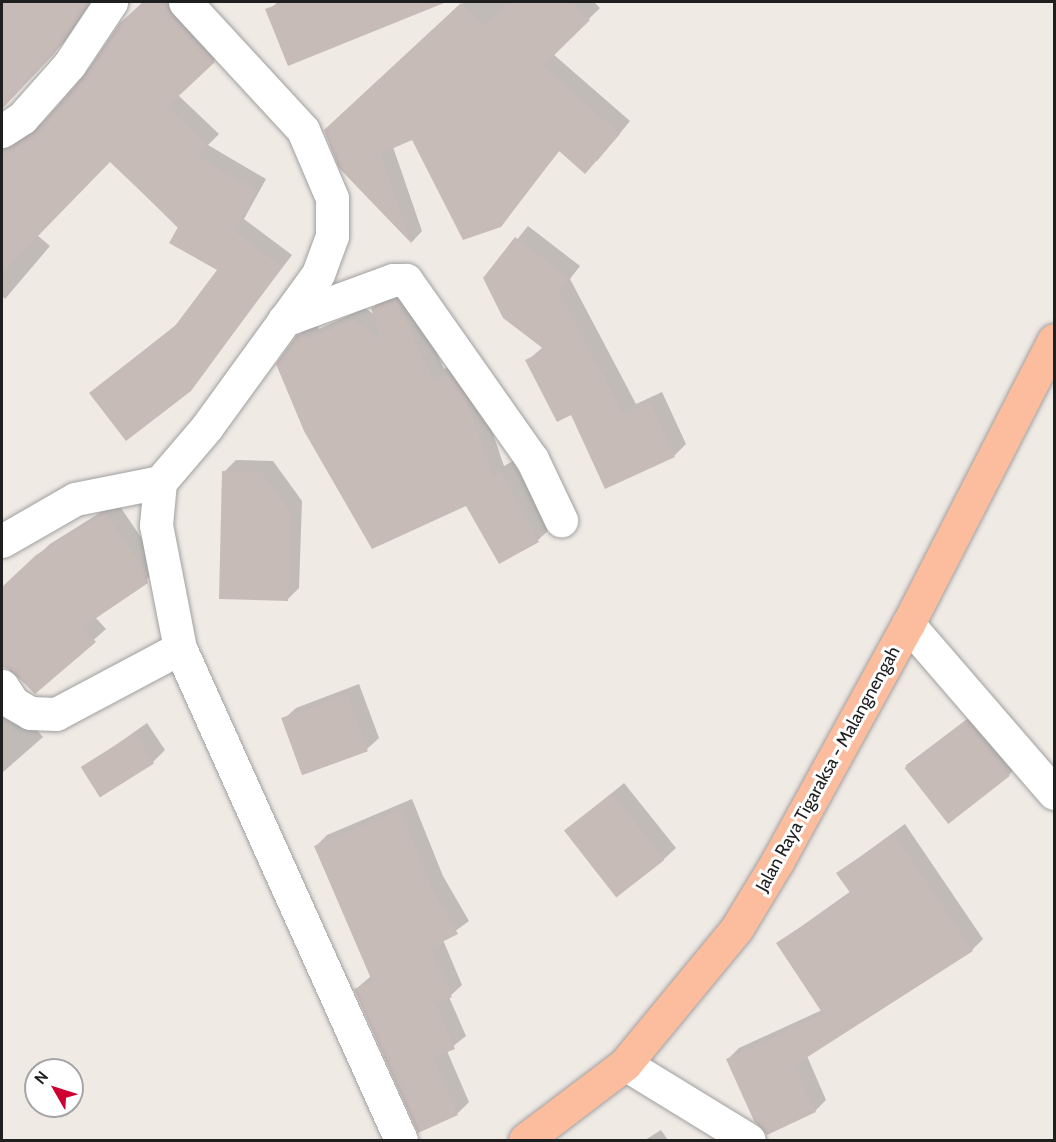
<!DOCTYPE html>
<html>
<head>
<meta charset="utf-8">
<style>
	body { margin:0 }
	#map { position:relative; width:1056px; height:1142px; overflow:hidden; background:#f0eae5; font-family:Cabin,sans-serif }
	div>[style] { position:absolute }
	.shadow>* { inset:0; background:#0003 }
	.building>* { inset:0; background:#c7bbb8; transform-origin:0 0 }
	.roads { filter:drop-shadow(0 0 2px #a0a0a0) drop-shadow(0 0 2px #a0a0a0) }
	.minor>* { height:33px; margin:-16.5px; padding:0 16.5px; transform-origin:16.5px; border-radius:16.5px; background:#fff }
	.major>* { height:33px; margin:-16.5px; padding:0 16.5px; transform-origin:16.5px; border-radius:16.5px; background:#fcbd9e }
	span { translate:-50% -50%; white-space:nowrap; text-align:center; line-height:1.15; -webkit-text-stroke:6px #fff; paint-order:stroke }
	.street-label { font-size:18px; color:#1f1f1f }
	.frame { position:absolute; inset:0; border:3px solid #1f1f1f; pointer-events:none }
	.north { position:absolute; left:24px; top:1058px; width:60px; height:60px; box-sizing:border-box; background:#fff; border:2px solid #a5a5a5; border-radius:50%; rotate:309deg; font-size:16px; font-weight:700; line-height:24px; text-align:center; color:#1f1f1f }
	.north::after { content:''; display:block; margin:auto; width:21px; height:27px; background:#ce0032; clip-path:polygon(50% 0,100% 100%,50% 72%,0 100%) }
</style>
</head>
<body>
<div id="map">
	<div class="shadow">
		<i style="clip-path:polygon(2px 2px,91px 2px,65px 41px,2px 108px)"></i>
		<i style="clip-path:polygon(144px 2px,181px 2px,225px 50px,178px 95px,219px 134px,208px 145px,266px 179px,244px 219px,292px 255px,190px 390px,91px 393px,181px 321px,219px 269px,110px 160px,37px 235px,50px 246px,5px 299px,2px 296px,2px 136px,16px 139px,46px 121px)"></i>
		<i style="clip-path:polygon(278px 2px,444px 2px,288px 64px,271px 8px)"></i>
		<i style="clip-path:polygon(464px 2px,594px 2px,600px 8px,553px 54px,630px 121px,597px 161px,560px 150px,500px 225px,413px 138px,393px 147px,422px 231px,412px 242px,341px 167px,337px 119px)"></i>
		<i style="clip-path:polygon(528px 226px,580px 266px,570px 279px,636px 404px,662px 392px,686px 444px,674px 456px,572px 413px,527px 361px,543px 347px,485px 279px)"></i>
		<i style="clip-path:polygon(408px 288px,444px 369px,461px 363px,476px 384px,504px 466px,513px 461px,550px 529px,538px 540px,500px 562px,466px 504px,298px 336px,310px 324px,316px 322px,319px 329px,365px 308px,375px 315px,373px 308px,384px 297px)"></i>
		<i style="clip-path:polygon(236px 460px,273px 461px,302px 501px,299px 588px,288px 599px,224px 472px)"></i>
		<i style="clip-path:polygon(117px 502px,157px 561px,159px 570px,95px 617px,106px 629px,35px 692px,7px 668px,28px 648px,2px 619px,2px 588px,50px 544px)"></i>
		<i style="clip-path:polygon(359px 684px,379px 738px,367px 749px,304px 773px,284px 719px,296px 708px)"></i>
		<i style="clip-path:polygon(2px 691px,43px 737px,2px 773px)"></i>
		<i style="clip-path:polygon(979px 710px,1020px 763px,1009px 775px,905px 766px)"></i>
		<i style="clip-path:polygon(147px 723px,165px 750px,153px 762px,83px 768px)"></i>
		<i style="clip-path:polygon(624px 783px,676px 848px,664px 859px,566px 831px)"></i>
		<i style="clip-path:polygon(412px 799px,443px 876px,469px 921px,443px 940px,462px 985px,449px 997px,466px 1036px,447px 1051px,469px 1102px,457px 1114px,356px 989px,371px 976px,316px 846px,327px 835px)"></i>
		<i style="clip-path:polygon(905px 824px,983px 939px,972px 950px,807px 1056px,826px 1100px,815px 1111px,728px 1059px,739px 1048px,822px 1010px,778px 943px,851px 891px,838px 873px)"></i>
		<i style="clip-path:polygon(661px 1130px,668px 1140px,645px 1140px)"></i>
	</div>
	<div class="building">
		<i style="clip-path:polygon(2px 2px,89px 2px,54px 54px,2px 109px)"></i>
		<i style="clip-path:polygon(143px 2px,167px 2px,171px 15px,215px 62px,167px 107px,208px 146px,198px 157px,256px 190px,234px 231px,282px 267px,191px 391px,126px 441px,89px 393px,175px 326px,217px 270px,169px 243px,178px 227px,110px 162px,2px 273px,2px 149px,36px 130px,83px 77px,120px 23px)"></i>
		<i style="clip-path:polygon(284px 2px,443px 2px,444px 3px,288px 66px,265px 9px)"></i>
		<i style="clip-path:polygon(509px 2px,571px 2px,590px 20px,543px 66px,620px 134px,585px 174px,559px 151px,501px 227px,463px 240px,412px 140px,380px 154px,412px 244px,339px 168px,324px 130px,461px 3px,484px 26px)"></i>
		<i style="clip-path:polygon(515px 237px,569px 279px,559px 292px,624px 415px,650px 402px,675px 457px,605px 489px,571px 415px,557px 422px,525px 360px,545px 350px,503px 318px,483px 278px)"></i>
		<i style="clip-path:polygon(396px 299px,433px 380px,449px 374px,465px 396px,493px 476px,501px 471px,539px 542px,499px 564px,466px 506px,372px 549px,304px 431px,276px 364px,297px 335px,304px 333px,308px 339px,353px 319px,381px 340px,371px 308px)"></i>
		<i style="clip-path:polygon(222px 471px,261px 472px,291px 513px,288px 601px,219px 599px)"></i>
		<i style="clip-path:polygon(105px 512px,146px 573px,148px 583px,83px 627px,96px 642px,35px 694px,11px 670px,2px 667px,2px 587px,36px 555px)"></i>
		<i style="left:347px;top:694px;width:61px;height:70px;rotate:70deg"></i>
		<i style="left:966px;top:720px;width:71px;height:78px;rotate:52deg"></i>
		<i style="left:135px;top:733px;width:36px;height:64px;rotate:58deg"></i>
		<i style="left:612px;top:793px;width:85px;height:61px;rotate:52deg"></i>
		<i style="clip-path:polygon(400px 810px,432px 888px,458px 934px,430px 948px,452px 997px,436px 1004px,455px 1049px,433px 1058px,458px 1115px,418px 1133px,354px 989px,372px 981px,314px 846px)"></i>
		<i style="clip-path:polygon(894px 834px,973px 951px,795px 1065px,816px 1112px,767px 1135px,754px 1121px,726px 1059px,823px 1014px,776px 943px,851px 894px,836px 873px)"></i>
	</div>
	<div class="roads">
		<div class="minor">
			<i style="left:185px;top:2px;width:174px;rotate:47.3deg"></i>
			<i style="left:303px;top:130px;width:74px;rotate:66.9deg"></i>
			<i style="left:332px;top:198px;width:38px;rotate:90deg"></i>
			<i style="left:332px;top:236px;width:40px;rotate:110.2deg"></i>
			<i style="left:318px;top:274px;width:189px;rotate:126deg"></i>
			<i style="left:207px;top:427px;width:72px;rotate:130.5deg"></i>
			<i style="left:160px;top:482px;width:43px;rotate:95.3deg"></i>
			<i style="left:156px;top:525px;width:125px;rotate:79deg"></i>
			<i style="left:180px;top:648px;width:539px;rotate:65.81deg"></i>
			<i style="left:2px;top:131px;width:24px;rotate:-33deg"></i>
			<i style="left:22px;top:118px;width:71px;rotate:-48.4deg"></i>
			<i style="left:69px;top:65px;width:76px;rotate:-56.3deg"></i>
			<i style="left:284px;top:320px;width:116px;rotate:-20.2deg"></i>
			<i style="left:393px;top:280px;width:13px"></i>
			<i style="left:406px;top:280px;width:219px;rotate:54.9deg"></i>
			<i style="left:532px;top:459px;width:68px;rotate:64.6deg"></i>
			<i style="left:2px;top:541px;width:84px;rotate:-29.9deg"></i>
			<i style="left:75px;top:499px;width:87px;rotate:-11.3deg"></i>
			<i style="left:908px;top:624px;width:223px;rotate:49.2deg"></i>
			<i style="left:2px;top:686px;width:20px;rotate:57deg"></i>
			<i style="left:13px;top:703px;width:20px;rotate:30deg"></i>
			<i style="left:30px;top:713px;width:26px;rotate:2deg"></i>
			<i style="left:56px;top:714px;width:140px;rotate:-28deg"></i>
			<i style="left:625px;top:1064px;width:145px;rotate:31.5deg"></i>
		</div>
		<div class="major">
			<i style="left:525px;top:1140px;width:126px;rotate:-37.2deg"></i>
			<i style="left:625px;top:1064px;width:176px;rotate:-50.5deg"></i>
			<i style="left:737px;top:928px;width:77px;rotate:-58.8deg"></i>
			<i style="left:777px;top:862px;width:272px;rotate:-61.2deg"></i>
			<i style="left:908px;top:624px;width:319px;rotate:-62.8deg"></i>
		</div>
	</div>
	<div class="street-label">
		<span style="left:828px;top:769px;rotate:-61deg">Jalan Raya Tigaraksa - Malangnengah</span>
	</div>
	<div class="frame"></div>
	<div class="north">N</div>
</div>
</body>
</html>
